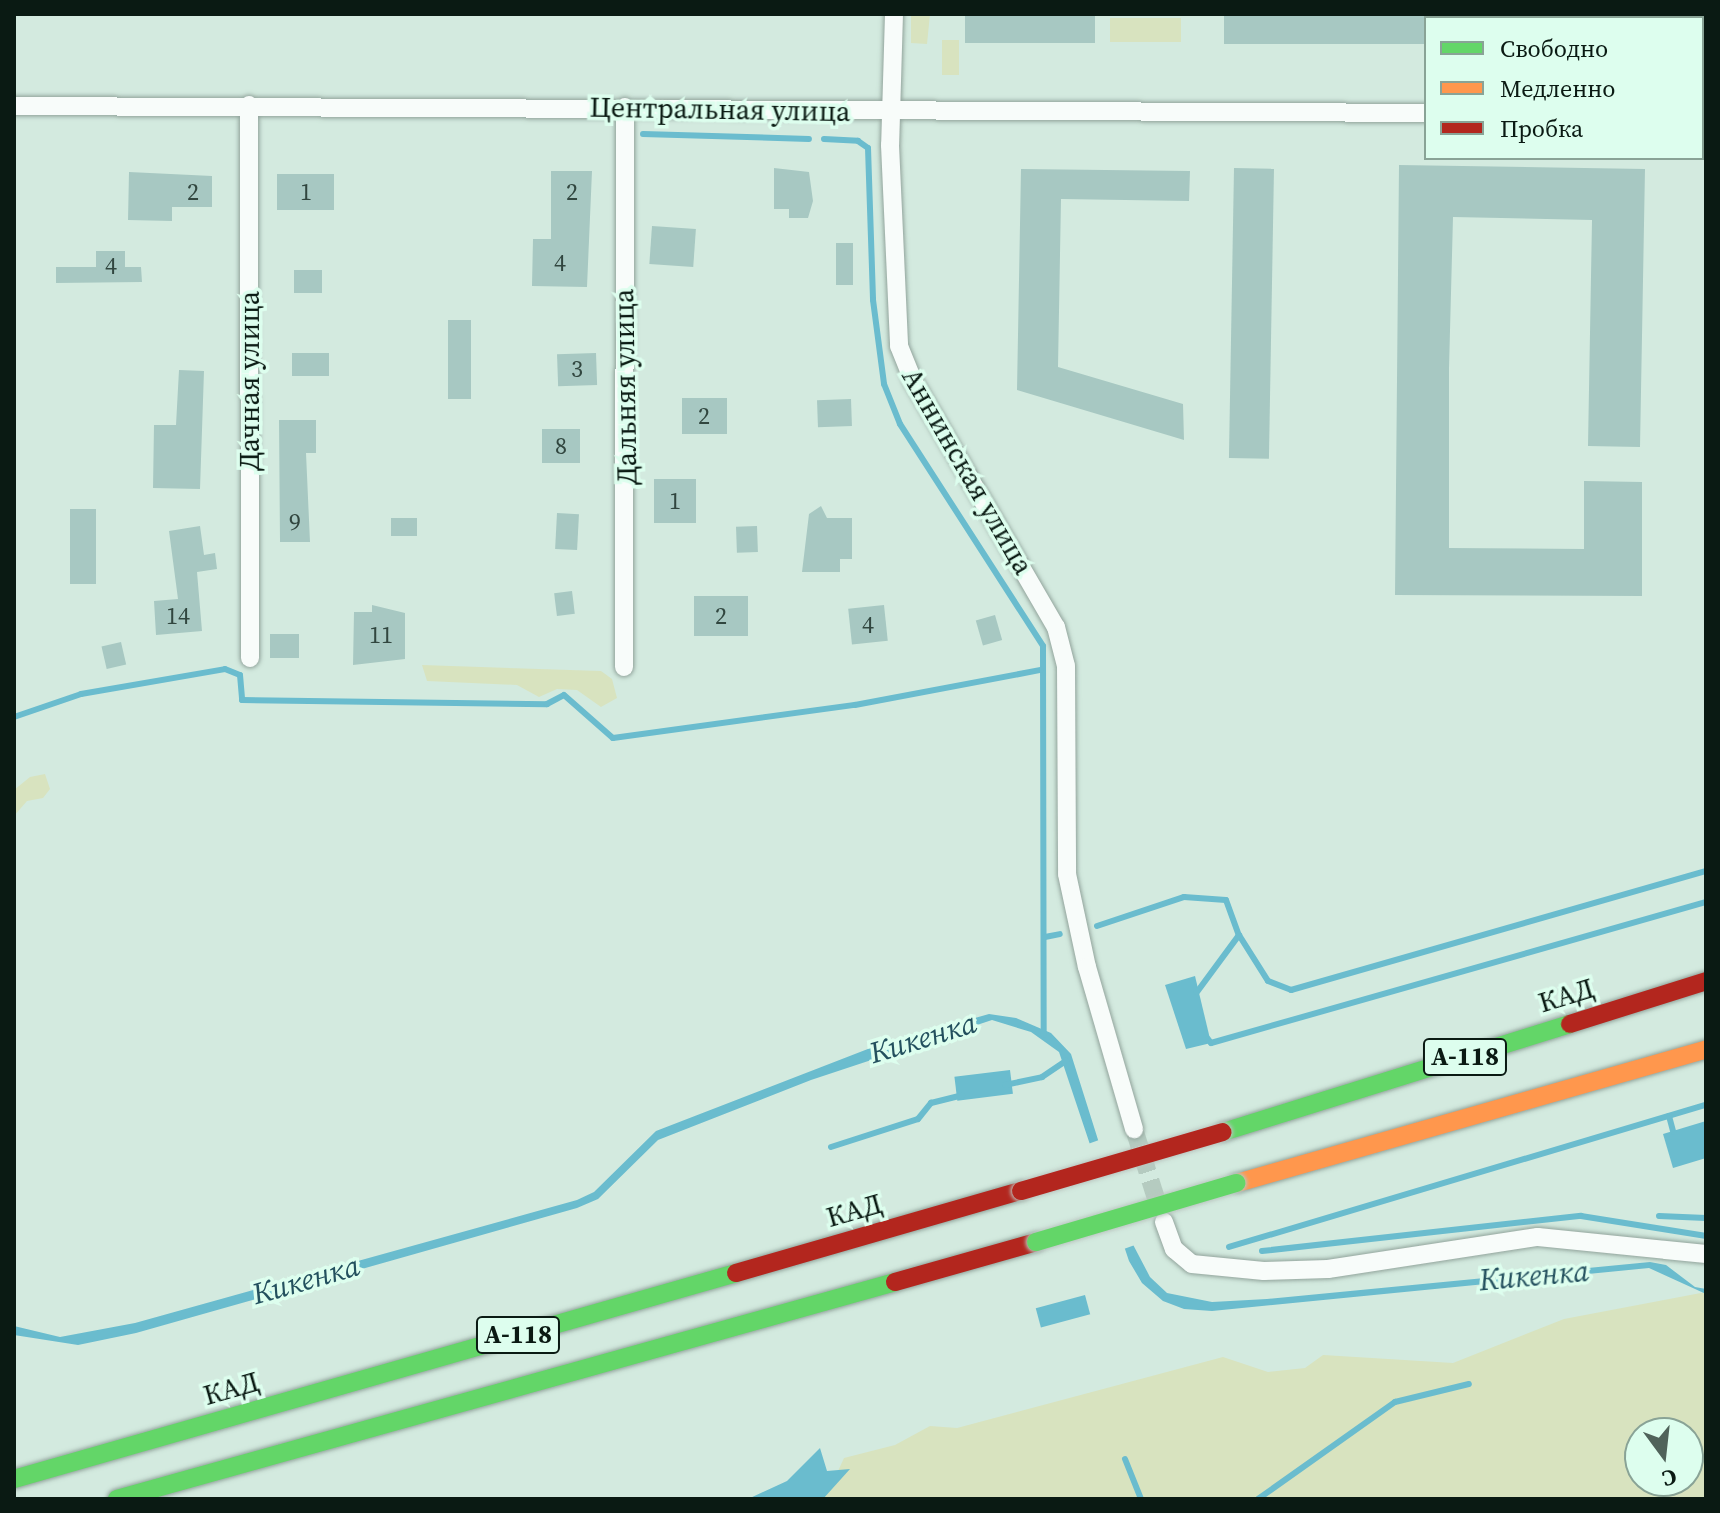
<!DOCTYPE html>
<html>
<head>
<meta charset="utf-8">
<style>
	body { margin:0 }
	#map { position:relative; width:1720px; height:1513px; overflow:hidden; background:#d3eadf; font-family:"Source Serif 4",serif }
	div>[style] { position:absolute }
	.green>* { inset:0; background:#d8e3bf; transform-origin:0 0 }
	.water>* { inset:0; background:#6abcce; transform-origin:0 0 }
	.pier>* { inset:0; background:#d3eadf; transform-origin:0 0 }
	.stream>* { height:6px; margin:-3px; padding:0 3px; transform-origin:3px; border-radius:3px; background:#6abcce }
	.building>* { inset:0; background:#a7c8c2; transform-origin:0 0 }
	.street-tunnel>* { height:18px; margin-top:-9px; transform-origin:0; background:repeating-linear-gradient(90deg,#b5cbc0 0 18px,transparent 0 27px) }
	.roads { filter:drop-shadow(0 0 2px #92a49c) drop-shadow(0 0 2px #92a49c) }
	.street>* { height:18px; margin:-9px; padding:0 9px; transform-origin:9px; border-radius:9px; background:#f8fcfa }
	.fast>* { height:18px; margin:-9px; padding:0 9px; transform-origin:9px; border-radius:9px; background:#63d668 }
	.slow>* { height:18px; margin:-9px; padding:0 9px; transform-origin:9px; border-radius:9px; background:#ff974d }
	.jam>* { height:18px; margin:-9px; padding:0 9px; transform-origin:9px; border-radius:9px; background:#b3261e }
	.bridges { filter:drop-shadow(0 0 2px #bac6c0) drop-shadow(0 0 2px #bac6c0) }
	.fast-bridge>* { height:18px; margin:-9px; padding:0 9px; transform-origin:9px; border-radius:9px; background:#63d668 }
	.jam-bridge>* { height:18px; margin:-9px; padding:0 9px; transform-origin:9px; border-radius:9px; background:#b3261e }
	span { translate:-50% -50%; white-space:nowrap; text-align:center; line-height:1.15; -webkit-text-stroke:7px #ddfeee; paint-order:stroke }
	.number-label { font-size:24px; color:#31463f }
	.number-label span { -webkit-text-stroke-width:0 }
	.shield-label span { padding:2px 6px; background:#ddfeee; border:2px solid; border-radius:6px; -webkit-text-stroke-width:0 }
	.shield-label { font-size:26px; color:#0a1a13; font-weight:700 }
	.street-label { font-size:28px; color:#0a1a13 }
	.water-label { font-size:30px; color:#23505e; font-style:italic }
	.frame { position:absolute; inset:0; border:16px solid #0a1a13; pointer-events:none }
	.legend { position:absolute; left:1424px; top:16px; width:280px; height:144px; box-sizing:border-box; background:#ddfeee; border:2px solid #89a396; margin:0; padding:10px 14px; list-style:none; font-size:24px; color:#0a1a13 }
	.legend li { display:flex; align-items:center; gap:16px; height:40px }
	.legend b { width:40px; border:2px solid #89a396 }
	.north { position:absolute; left:1624px; top:1417px; width:80px; height:80px; box-sizing:border-box; background:#ddfeee; border:2px solid #89a396; border-radius:50%; rotate:165deg; font-size:22px; font-weight:700; line-height:32px; text-align:center; color:#0a1a13 }
	.north::after { content:''; display:block; margin:auto; width:28px; height:36px; background:#50635a; clip-path:polygon(50% 0,100% 100%,50% 72%,0 100%) }
</style>
</head>
<body>
<div id="map">
	<div class="green">
		<i style="clip-path:polygon(911px 14px,930px 14px,927px 44px,911px 43px)"></i>
		<i style="left:1181px;top:18px;width:24px;height:71px;rotate:90deg"></i>
		<i style="left:942px;top:40px;width:17px;height:35px"></i>
		<i style="clip-path:polygon(422px 665px,601px 671px,612px 679px,617px 698px,601px 707px,577px 690px,557px 689px,539px 697px,517px 685px,427px 681px)"></i>
		<i style="clip-path:polygon(45px 774px,50px 789px,43px 798px,27px 801px,14px 816px,14px 790px,30px 777px)"></i>
		<i style="clip-path:polygon(evenodd,1706px 1292px,1706px 1499px,796px 1499px,838px 1471px,844px 1458px,895px 1445px,930px 1426px,957px 1428px,1223px 1357px,1268px 1372px,1305px 1368px,1323px 1355px,1453px 1363px,1564px 1319px,1706px 1292px,1640px 1433px,1688px 1433px,1688px 1481px,1640px 1481px,1640px 1433px)"></i>
	</div>
	<div class="water">
		<i style="clip-path:polygon(1195px 976px,1211px 1043px,1186px 1049px,1165px 985px)"></i>
		<i style="clip-path:polygon(989px 1014px,1016px 1018px,1051px 1033px,1071px 1054px,1128px 1235px,1150px 1277px,1167px 1293px,1212px 1302px,1267px 1299px,1650px 1262px,1666px 1265px,1695px 1287px,1706px 1289px,1706px 1294px,1649px 1268px,1212px 1311px,1184px 1309px,1163px 1301px,1142px 1283px,1129px 1261px,1059px 1052px,1031px 1032px,992px 1020px,811px 1080px,658px 1140px,598px 1199px,577px 1208px,136px 1333px,78px 1345px,14px 1335px,14px 1326px,60px 1337px,135px 1323px,577px 1200px,594px 1192px,656px 1131px,873px 1047px)"></i>
		<i style="left:1010px;top:1070px;width:24px;height:56px;rotate:83deg"></i>
		<i style="clip-path:polygon(1706px 1121px,1706px 1158px,1673px 1168px,1663px 1134px)"></i>
		<i style="left:1085px;top:1295px;width:20px;height:51px;rotate:75deg"></i>
		<i style="clip-path:polygon(820px 1448px,827px 1471px,850px 1469px,823px 1499px,748px 1499px,787px 1481px)"></i>
	</div>
	<div class="pier">
		<i style="left:1099px;top:1140px;width:111px;height:17px;rotate:70deg"></i>
	</div>
	<div class="stream">
		<i style="left:643px;top:134px;width:166px;rotate:1.7deg"></i>
		<i style="left:824px;top:139px;width:34px;rotate:3deg"></i>
		<i style="left:858px;top:141px;width:12px;rotate:35deg"></i>
		<i style="left:868px;top:148px;width:152px;rotate:88.1deg"></i>
		<i style="left:873px;top:300px;width:85px;rotate:82.5deg"></i>
		<i style="left:884px;top:384px;width:43px;rotate:68.2deg"></i>
		<i style="left:900px;top:424px;width:264px;rotate:57.2deg"></i>
		<i style="left:1043px;top:646px;width:389px;rotate:89.9deg"></i>
		<i style="left:14px;top:717px;width:71px;rotate:-18.9deg"></i>
		<i style="left:81px;top:694px;width:146px;rotate:-9.8deg"></i>
		<i style="left:225px;top:669px;width:16px;rotate:22deg"></i>
		<i style="left:240px;top:675px;width:25px;rotate:85deg"></i>
		<i style="left:242px;top:700px;width:305px;rotate:0.8deg"></i>
		<i style="left:547px;top:704px;width:19px;rotate:-28deg"></i>
		<i style="left:564px;top:695px;width:65px;rotate:41.3deg"></i>
		<i style="left:613px;top:738px;width:244px;rotate:-7.8deg"></i>
		<i style="left:855px;top:705px;width:189px;rotate:-10.7deg"></i>
		<i style="left:1097px;top:926px;width:92px;rotate:-18.4deg"></i>
		<i style="left:1184px;top:897px;width:42px;rotate:4.1deg"></i>
		<i style="left:1226px;top:900px;width:37px;rotate:70deg"></i>
		<i style="left:1239px;top:935px;width:54px;rotate:57.8deg"></i>
		<i style="left:1268px;top:981px;width:25px;rotate:21deg"></i>
		<i style="left:1291px;top:990px;width:432px;rotate:-16deg"></i>
		<i style="left:1045px;top:937px;width:15px;rotate:-11deg"></i>
		<i style="left:1197px;top:992px;width:71px;rotate:-53.6deg"></i>
		<i style="left:1208px;top:1039px;width:5px;rotate:53deg"></i>
		<i style="left:1211px;top:1043px;width:515px;rotate:-15.9deg"></i>
		<i style="left:1005px;top:1085px;width:38px;rotate:-12deg"></i>
		<i style="left:1042px;top:1077px;width:29px;rotate:-34deg"></i>
		<i style="left:1669px;top:1116px;width:16px;rotate:75deg"></i>
		<i style="left:831px;top:1147px;width:91px;rotate:-17.8deg"></i>
		<i style="left:918px;top:1119px;width:21px;rotate:-51deg"></i>
		<i style="left:931px;top:1103px;width:32px;rotate:-14deg"></i>
		<i style="left:1659px;top:1216px;width:47px;rotate:2.4deg"></i>
		<i style="left:1229px;top:1247px;width:498px;rotate:-16.6deg"></i>
		<i style="left:1262px;top:1251px;width:321px;rotate:-6.3deg"></i>
		<i style="left:1581px;top:1216px;width:127px;rotate:9.1deg"></i>
		<i style="left:1125px;top:1459px;width:43px;rotate:68.2deg"></i>
		<i style="left:1258px;top:1499px;width:168px;rotate:-35.3deg"></i>
		<i style="left:1395px;top:1402px;width:76px;rotate:-13.7deg"></i>
	</div>
	<div class="building">
		<i style="left:965px;top:14px;width:130px;height:29px"></i>
		<i style="left:1224px;top:14px;width:202px;height:30px"></i>
		<i style="clip-path:polygon(1399px 165px,1645px 169px,1640px 447px,1588px 446px,1592px 220px,1453px 217px,1449px 369px,1449px 548px,1584px 549px,1584px 481px,1642px 482px,1642px 596px,1395px 595px)"></i>
		<i style="clip-path:polygon(774px 168px,809px 172px,813px 201px,808px 218px,789px 218px,789px 209px,774px 209px)"></i>
		<i style="left:1234px;top:168px;width:40px;height:290px;rotate:1deg"></i>
		<i style="clip-path:polygon(1021px 169px,1190px 171px,1189px 201px,1061px 199px,1058px 367px,1183px 404px,1184px 440px,1017px 390px)"></i>
		<i style="clip-path:polygon(551px 171px,592px 171px,587px 287px,532px 286px,533px 239px,551px 239px)"></i>
		<i style="clip-path:polygon(129px 172px,212px 176px,212px 207px,172px 207px,172px 221px,128px 220px)"></i>
		<i style="left:277px;top:174px;width:57px;height:36px"></i>
		<i style="left:652px;top:226px;width:44px;height:38px;rotate:4deg"></i>
		<i style="left:836px;top:243px;width:17px;height:42px"></i>
		<i style="clip-path:polygon(96px 251px,125px 251px,125px 267px,141px 267px,142px 282px,56px 283px,56px 267px,96px 267px)"></i>
		<i style="left:294px;top:270px;width:28px;height:23px"></i>
		<i style="left:448px;top:320px;width:23px;height:79px"></i>
		<i style="left:292px;top:353px;width:37px;height:23px"></i>
		<i style="left:596px;top:353px;width:32px;height:39px;rotate:88deg"></i>
		<i style="clip-path:polygon(179px 370px,204px 371px,200px 489px,153px 488px,154px 425px,176px 425px)"></i>
		<i style="left:682px;top:398px;width:45px;height:36px"></i>
		<i style="left:851px;top:399px;width:27px;height:34px;rotate:88deg"></i>
		<i style="clip-path:polygon(279px 420px,316px 420px,316px 453px,306px 453px,310px 542px,280px 542px)"></i>
		<i style="left:542px;top:429px;width:38px;height:34px"></i>
		<i style="left:654px;top:479px;width:42px;height:44px"></i>
		<i style="clip-path:polygon(821px 506px,827px 518px,852px 518px,852px 559px,840px 559px,840px 572px,802px 572px,809px 514px)"></i>
		<i style="left:70px;top:509px;width:26px;height:75px"></i>
		<i style="left:557px;top:513px;width:22px;height:36px;rotate:3deg"></i>
		<i style="left:391px;top:518px;width:26px;height:18px"></i>
		<i style="clip-path:polygon(200px 526px,204px 555px,215px 553px,217px 569px,197px 572px,202px 631px,156px 635px,154px 601px,178px 599px,169px 531px)"></i>
		<i style="left:757px;top:526px;width:26px;height:21px;rotate:88deg"></i>
		<i style="left:572px;top:591px;width:23px;height:18px;rotate:83deg"></i>
		<i style="left:694px;top:596px;width:54px;height:40px"></i>
		<i style="clip-path:polygon(372px 605px,405px 613px,405px 659px,353px 665px,354px 612px,372px 612px)"></i>
		<i style="left:884px;top:605px;width:36px;height:36px;rotate:84deg"></i>
		<i style="left:995px;top:615px;width:26px;height:20px;rotate:74deg"></i>
		<i style="left:270px;top:634px;width:29px;height:24px"></i>
		<i style="left:121px;top:642px;width:23px;height:20px;rotate:77deg"></i>
	</div>
	<div class="street-tunnel">
		<i style="left:1134px;top:1129px;width:86px;rotate:72.4deg"></i>
	</div>
	<div class="roads">
		<div class="street">
			<i style="left:894px;top:14px;width:131px;rotate:91.7deg"></i>
			<i style="left:890px;top:145px;width:201px;rotate:87.4deg"></i>
			<i style="left:899px;top:346px;width:35px;rotate:68deg"></i>
			<i style="left:912px;top:379px;width:287px;rotate:59.9deg"></i>
			<i style="left:1056px;top:627px;width:40px;rotate:75.6deg"></i>
			<i style="left:1066px;top:666px;width:208px;rotate:89.7deg"></i>
			<i style="left:1067px;top:874px;width:95px;rotate:77.9deg"></i>
			<i style="left:1087px;top:967px;width:169px;rotate:73.8deg"></i>
			<i style="left:249px;top:105px;width:553px;rotate:89.9deg"></i>
			<i style="left:14px;top:106px;width:1412px;rotate:0.28deg"></i>
			<i style="left:1702px;top:115px;width:4px"></i>
			<i style="left:624px;top:667px;width:560px;rotate:-89.9deg"></i>
			<i style="left:1164px;top:1222px;width:29px;rotate:70deg"></i>
			<i style="left:1174px;top:1249px;width:23px;rotate:40deg"></i>
			<i style="left:1192px;top:1264px;width:72px;rotate:5.6deg"></i>
			<i style="left:1264px;top:1271px;width:64px;rotate:-1.8deg"></i>
			<i style="left:1328px;top:1269px;width:212px;rotate:-8.7deg"></i>
			<i style="left:1538px;top:1237px;width:169px;rotate:5.8deg"></i>
		</div>
		<div class="fast">
			<i style="left:1223px;top:1132px;width:363px;rotate:-17.3deg"></i>
			<i style="left:14px;top:1479px;width:751px;rotate:-15.92deg"></i>
			<i style="left:117px;top:1499px;width:808px;rotate:-15.58deg"></i>
		</div>
		<div class="slow">
			<i style="left:1237px;top:1183px;width:488px;rotate:-15.9deg"></i>
		</div>
		<div class="jam">
			<i style="left:1570px;top:1024px;width:143px;rotate:-17.5deg"></i>
			<i style="left:736px;top:1273px;width:297px;rotate:-16.1deg"></i>
			<i style="left:895px;top:1282px;width:147px;rotate:-15.8deg"></i>
		</div>
	</div>
	<div class="bridges">
		<div class="fast-bridge">
			<i style="left:1036px;top:1242px;width:209px;rotate:-16.4deg"></i>
		</div>
		<div class="jam-bridge">
			<i style="left:1021px;top:1191px;width:210px;rotate:-16.3deg"></i>
		</div>
	</div>
	<div class="number-label">
		<span style="left:193px;top:192px">2</span>
		<span style="left:306px;top:192px">1</span>
		<span style="left:572px;top:192px">2</span>
		<span style="left:560px;top:263px">4</span>
		<span style="left:111px;top:266px">4</span>
		<span style="left:577px;top:369px">3</span>
		<span style="left:704px;top:416px">2</span>
		<span style="left:561px;top:446px">8</span>
		<span style="left:675px;top:501px">1</span>
		<span style="left:295px;top:522px">9</span>
		<span style="left:178px;top:616px">14</span>
		<span style="left:721px;top:616px">2</span>
		<span style="left:868px;top:625px">4</span>
		<span style="left:381px;top:635px">11</span>
	</div>
	<div class="shield-label">
		<span style="left:1465px;top:1057px">А-118</span>
		<span style="left:518px;top:1335px">А-118</span>
	</div>
	<div class="street-label">
		<span style="left:720px;top:109px;rotate:1deg">Центральная улица</span>
		<span style="left:249px;top:381px;rotate:-90deg">Дачная улица</span>
		<span style="left:625px;top:387px;rotate:-91deg">Дальняя улица</span>
		<span style="left:968px;top:471px;rotate:60deg">Аннинская улица</span>
		<span style="left:1566px;top:995px;rotate:-17deg">КАД</span>
		<span style="left:854px;top:1210px;rotate:-16deg">КАД</span>
		<span style="left:231px;top:1388px;rotate:-16deg">КАД</span>
	</div>
	<div class="water-label">
		<span style="left:923px;top:1038px;rotate:-17deg">Кикенка</span>
		<span style="left:1534px;top:1276px;rotate:-5deg">Кикенка</span>
		<span style="left:306px;top:1280px;rotate:-16deg">Кикенка</span>
	</div>
	<div class="frame"></div>
	<ul class="legend">
	<li><b style="height:10px;background:#63d668"></b>Свободно</li>
	<li><b style="height:10px;background:#ff974d"></b>Медленно</li>
	<li><b style="height:10px;background:#b3261e"></b>Пробка</li>
	</ul>
	<div class="north">С</div>
</div>
</body>
</html>
